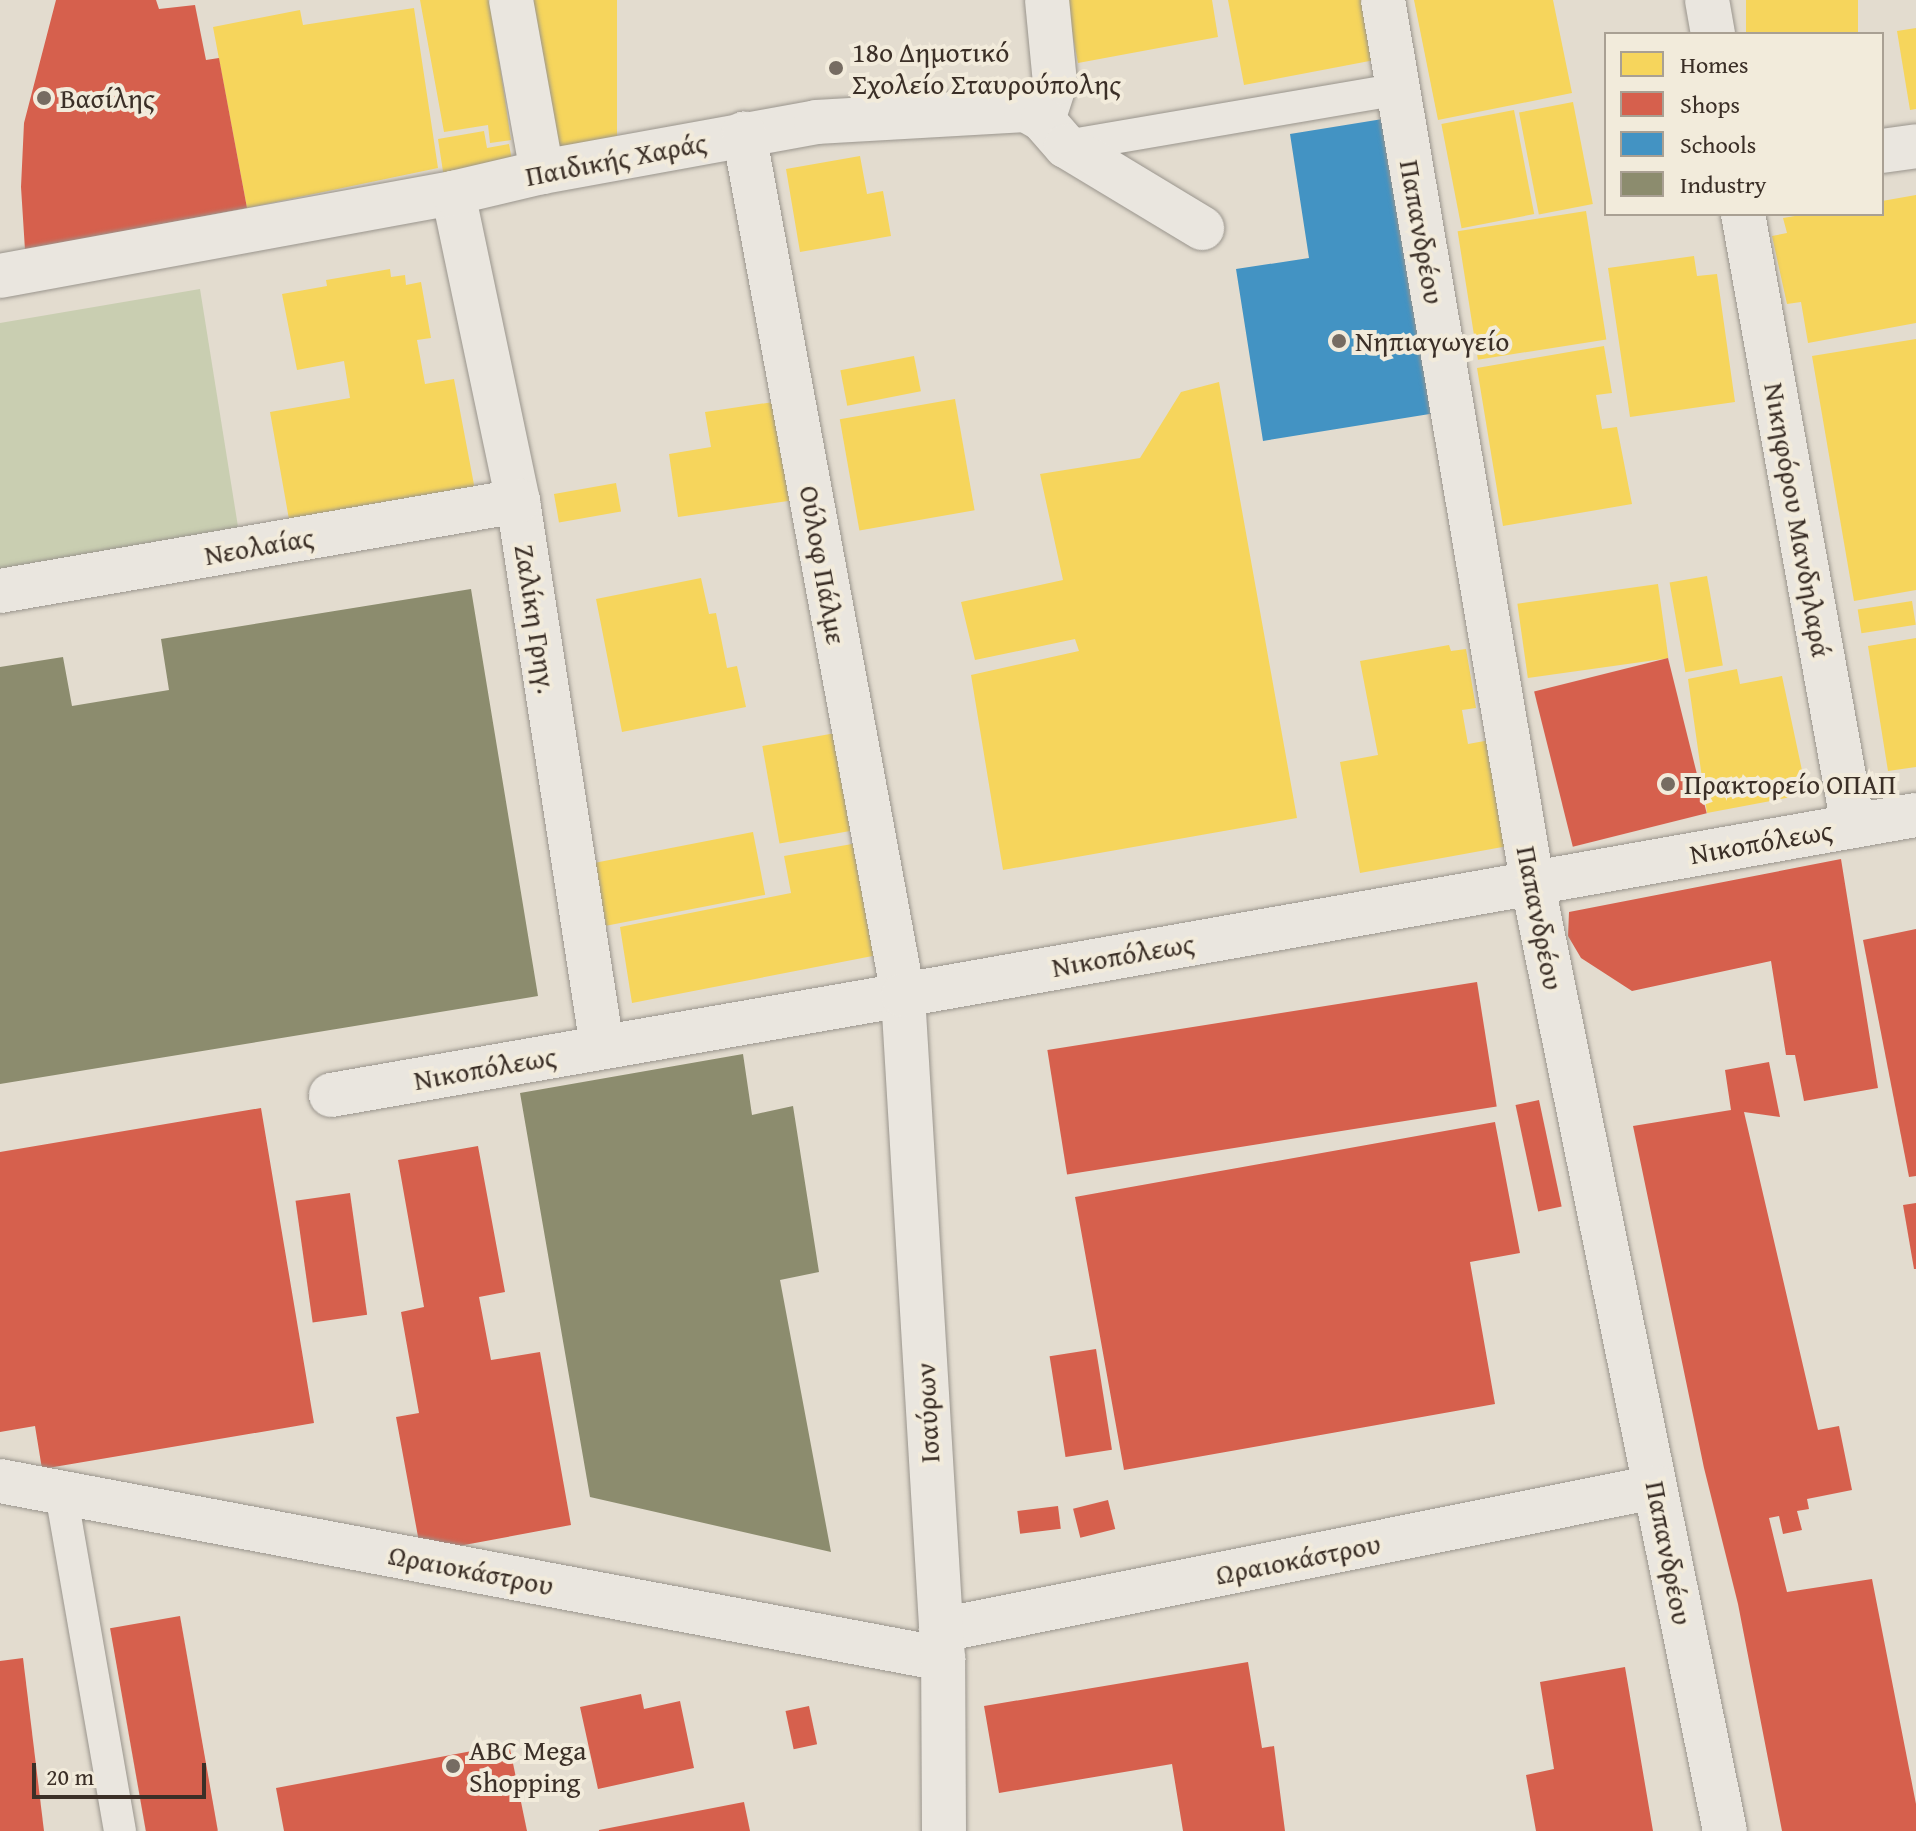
<!DOCTYPE html>
<html>
<head>
<meta charset="utf-8">
<style>
	body { margin:0 }
	#map { position:relative; width:1916px; height:1831px; overflow:hidden; background:#e3dccf; font-family:"Gentium Book Plus",serif }
	div>[style] { position:absolute }
	.green>* { inset:0; background:#c9ceb1 }
	.homes>* { inset:0; background:#f6d55c; transform-origin:0 0 }
	.shops>* { inset:0; background:#d6604d; transform-origin:0 0 }
	.schools>* { inset:0; background:#4393c3 }
	.industry>* { inset:0; background:#8c8c6e }
	.roads { filter:drop-shadow(0 0 2px #9a958d) drop-shadow(0 0 2px #9a958d) }
	.service>* { height:32px; margin:-16px; padding:0 16px; transform-origin:16px; border-radius:16px; background:#eae6df }
	.minor>* { height:44px; margin:-22px; padding:0 22px; transform-origin:22px; border-radius:22px; background:#eae6df }
	.tertiary>* { height:44px; margin:-22px; padding:0 22px; transform-origin:22px; border-radius:22px; background:#eae6df }
	.dots>* { width:22px; height:22px; translate:-50% -50%; box-sizing:border-box; border:4px solid #f2ebdb; border-radius:50% }
	span { translate:-50% -50%; white-space:nowrap; text-align:center; line-height:1.15; -webkit-text-stroke:8px #f2ebdb; paint-order:stroke }
	.poi-label { font-size:28px; color:#3b2f27 }
	.left { translate:0 -50%; text-align:left }
	.street-label { font-size:28px; color:#3b2f27 }
	.legend { position:absolute; left:1604px; top:32px; width:280px; height:184px; box-sizing:border-box; background:#f2ebdb; border:2px solid #a9a093; margin:0; padding:10px 14px; list-style:none; font-size:24px; color:#3b2f27 }
	.legend li { display:flex; align-items:center; gap:16px; height:40px }
	.legend b { width:40px; border:2px solid #a9a093 }
	.scale { position:absolute; left:32px; top:1763px; width:174px; height:36px; box-sizing:border-box; border:4px solid #3b2f27; border-top:0; padding-left:10px; font-size:24px; line-height:28px; white-space:nowrap; color:#3b2f27; -webkit-text-stroke:6px #f2ebdb; paint-order:stroke }
</style>
</head>
<body>
<div id="map">
	<div class="green">
		<i style="clip-path:polygon(200px 289px,239px 533px,0 575px,0 323px)"></i>
	</div>
	<div class="homes">
		<i style="clip-path:polygon(420px 0,490px 0,511px 140px,490px 143px,488px 125px,444px 132px)"></i>
		<i style="left:534px;top:0;width:83px;height:159px"></i>
		<i style="clip-path:polygon(1066px 0,1212px 0,1218px 37px,1078px 63px)"></i>
		<i style="clip-path:polygon(1228px 0,1369px 0,1380px 59px,1244px 85px)"></i>
		<i style="clip-path:polygon(1414px 0,1553px 0,1572px 93px,1438px 120px)"></i>
		<i style="left:1746px;top:0;width:112px;height:35px"></i>
		<i style="clip-path:polygon(414px 8px,438px 168px,247px 208px,213px 27px,300px 10px,303px 25px)"></i>
		<i style="clip-path:polygon(1916px 28px,1916px 109px,1910px 110px,1897px 31px)"></i>
		<i style="left:1573px;top:102px;width:104px;height:55px;rotate:79deg"></i>
		<i style="left:1514px;top:110px;width:106px;height:74px;rotate:79deg"></i>
		<i style="clip-path:polygon(484px 131px,487px 148px,509px 144px,513px 166px,444px 178px,438px 139px)"></i>
		<i style="clip-path:polygon(860px 156px,867px 194px,883px 191px,891px 236px,800px 252px,786px 169px)"></i>
		<i style="clip-path:polygon(1916px 195px,1916px 323px,1808px 343px,1801px 302px,1787px 304px,1772px 236px,1787px 233px,1783px 218px,1807px 214px,1882px 214px,1882px 201px)"></i>
		<i style="left:1586px;top:211px;width:130px;height:130px;rotate:81deg"></i>
		<i style="clip-path:polygon(1694px 256px,1697px 276px,1717px 274px,1735px 402px,1630px 417px,1608px 268px)"></i>
		<i style="clip-path:polygon(390px 269px,391px 277px,405px 275px,406px 285px,421px 282px,431px 338px,417px 340px,425px 384px,454px 379px,475px 490px,290px 525px,270px 412px,350px 398px,344px 361px,297px 370px,282px 294px,327px 286px,326px 280px)"></i>
		<i style="clip-path:polygon(1916px 339px,1916px 590px,1854px 601px,1812px 356px)"></i>
		<i style="clip-path:polygon(1604px 346px,1612px 393px,1596px 395px,1602px 429px,1617px 427px,1632px 504px,1503px 526px,1477px 368px)"></i>
		<i style="left:914px;top:356px;width:36px;height:75px;rotate:79deg"></i>
		<i style="clip-path:polygon(1219px 382px,1297px 818px,1003px 870px,971px 675px,1079px 651px,1075px 639px,975px 660px,961px 602px,1063px 580px,1040px 474px,1140px 458px,1181px 392px)"></i>
		<i style="left:955px;top:399px;width:113px;height:117px;rotate:80deg"></i>
		<i style="clip-path:polygon(787px 400px,802px 499px,678px 517px,669px 454px,711px 447px,705px 412px)"></i>
		<i style="left:616px;top:483px;width:29px;height:63px;rotate:80deg"></i>
		<i style="left:1707px;top:576px;width:91px;height:38px;rotate:80deg"></i>
		<i style="clip-path:polygon(701px 578px,709px 614px,716px 613px,727px 668px,737px 666px,746px 707px,622px 732px,596px 599px)"></i>
		<i style="left:1658px;top:584px;width:75px;height:142px;rotate:82deg"></i>
		<i style="left:1912px;top:601px;width:24px;height:55px;rotate:81deg"></i>
		<i style="clip-path:polygon(1916px 638px,1916px 767px,1888px 771px,1868px 646px)"></i>
		<i style="clip-path:polygon(1449px 645px,1451px 651px,1466px 649px,1476px 708px,1462px 710px,1468px 744px,1490px 740px,1508px 846px,1360px 873px,1340px 762px,1378px 755px,1360px 661px)"></i>
		<i style="clip-path:polygon(1737px 669px,1740px 684px,1782px 676px,1807px 794px,1707px 813px,1688px 679px)"></i>
		<i style="left:847px;top:731px;width:99px;height:86px;rotate:80deg"></i>
		<i style="left:753px;top:832px;width:64px;height:162px;rotate:79deg"></i>
		<i style="clip-path:polygon(869px 841px,888px 953px,632px 1003px,620px 927px,791px 893px,784px 856px)"></i>
	</div>
	<div class="shops">
		<i style="clip-path:polygon(56px 0,156px 0,159px 9px,195px 5px,206px 60px,219px 58px,247px 208px,25px 250px,21px 187px,24px 123px)"></i>
		<i style="left:1668px;top:658px;width:160px;height:138px;rotate:76deg"></i>
		<i style="clip-path:polygon(1841px 859px,1878px 1088px,1804px 1101px,1795px 1055px,1786px 1055px,1771px 961px,1632px 991px,1581px 958px,1568px 936px,1569px 912px)"></i>
		<i style="clip-path:polygon(1916px 929px,1916px 1176px,1909px 1177px,1863px 940px)"></i>
		<i style="left:1477px;top:982px;width:126px;height:435px;rotate:81deg"></i>
		<i style="clip-path:polygon(1769px 1062px,1780px 1117px,1744px 1112px,1818px 1430px,1839px 1426px,1852px 1490px,1807px 1499px,1809px 1509px,1797px 1511px,1802px 1530px,1783px 1534px,1779px 1516px,1769px 1518px,1787px 1592px,1872px 1579px,1916px 1804px,1916px 1831px,1782px 1831px,1738px 1604px,1704px 1468px,1633px 1126px,1731px 1110px,1725px 1070px)"></i>
		<i style="left:1539px;top:1100px;width:109px;height:24px;rotate:78deg"></i>
		<i style="clip-path:polygon(261px 1108px,314px 1423px,42px 1469px,35px 1426px,0 1432px,0 1152px)"></i>
		<i style="clip-path:polygon(1495px 1122px,1520px 1253px,1470px 1262px,1495px 1404px,1124px 1470px,1075px 1197px)"></i>
		<i style="clip-path:polygon(478px 1146px,505px 1292px,479px 1297px,491px 1360px,540px 1352px,571px 1525px,421px 1553px,396px 1417px,419px 1413px,401px 1312px,424px 1307px,398px 1160px)"></i>
		<i style="left:350px;top:1193px;width:123px;height:55px;rotate:82deg"></i>
		<i style="clip-path:polygon(1916px 1203px,1916px 1269px,1914px 1269px,1903px 1205px)"></i>
		<i style="left:1096px;top:1349px;width:102px;height:47px;rotate:81deg"></i>
		<i style="left:1108px;top:1500px;width:30px;height:36px;rotate:76deg"></i>
		<i style="left:1058px;top:1506px;width:23px;height:41px;rotate:83deg"></i>
		<i style="left:180px;top:1616px;width:218px;height:71px;rotate:80deg"></i>
		<i style="clip-path:polygon(23px 1658px,44px 1831px,0 1831px,0 1661px)"></i>
		<i style="clip-path:polygon(1248px 1662px,1262px 1748px,1274px 1746px,1285px 1831px,1183px 1831px,1172px 1764px,999px 1793px,984px 1706px)"></i>
		<i style="clip-path:polygon(1625px 1667px,1653px 1831px,1536px 1831px,1526px 1775px,1554px 1769px,1540px 1682px)"></i>
		<i style="clip-path:polygon(641px 1694px,644px 1709px,680px 1701px,694px 1768px,598px 1789px,580px 1707px)"></i>
		<i style="left:809px;top:1706px;width:39px;height:24px;rotate:78deg"></i>
		<i style="clip-path:polygon(509px 1744px,527px 1831px,284px 1831px,276px 1788px)"></i>
		<i style="clip-path:polygon(744px 1802px,750px 1831px,599px 1831px,599px 1830px)"></i>
	</div>
	<div class="schools">
		<i style="clip-path:polygon(1395px 117px,1442px 412px,1263px 441px,1236px 269px,1309px 258px,1290px 134px)"></i>
	</div>
	<div class="industry">
		<i style="clip-path:polygon(471px 589px,538px 996px,0 1084px,0 667px,63px 657px,72px 706px,169px 690px,161px 639px)"></i>
		<i style="clip-path:polygon(743px 1054px,752px 1115px,793px 1106px,819px 1272px,780px 1280px,831px 1552px,590px 1497px,520px 1093px)"></i>
	</div>
	<div class="roads">
		<div class="service">
			<i style="left:1066px;top:146px;width:337px;rotate:-9.7deg"></i>
			<i style="left:61px;top:1493px;width:343px;rotate:80.1deg"></i>
		</div>
		<div class="minor">
			<i style="left:511px;top:0;width:175px;rotate:79.8deg"></i>
			<i style="left:1383px;top:0;width:894px;rotate:80.4deg"></i>
			<i style="left:1532px;top:881px;width:969px;rotate:78.52deg"></i>
			<i style="left:1707px;top:0;width:35px;rotate:80deg"></i>
			<i style="left:1043px;top:120px;width:39px;rotate:-72deg"></i>
			<i style="left:1055px;top:83px;width:83px;rotate:-95.5deg"></i>
			<i style="left:1882px;top:151px;width:34px;rotate:-8deg"></i>
			<i style="left:453px;top:193px;width:315px;rotate:78.1deg"></i>
			<i style="left:518px;top:501px;width:552px;rotate:81.25deg"></i>
			<i style="left:1743px;top:214px;width:622px;rotate:79.81deg"></i>
			<i style="left:0;top:276px;width:461px;rotate:-10.4deg"></i>
			<i style="left:453px;top:193px;width:91px;rotate:-13.3deg"></i>
			<i style="left:542px;top:172px;width:279px;rotate:-10.3deg"></i>
			<i style="left:816px;top:122px;width:210px;rotate:-3.3deg"></i>
			<i style="left:1026px;top:110px;width:20px;rotate:30deg"></i>
			<i style="left:1043px;top:120px;width:35px;rotate:49deg"></i>
			<i style="left:1066px;top:146px;width:159px;rotate:31.1deg"></i>
			<i style="left:0;top:591px;width:526px;rotate:-9.86deg"></i>
			<i style="left:331px;top:1095px;width:581px;rotate:-9.92deg"></i>
			<i style="left:903px;top:995px;width:876px;rotate:-100.46deg"></i>
			<i style="left:941px;top:1630px;width:728px;rotate:-11.33deg"></i>
		</div>
		<div class="tertiary">
			<i style="left:0;top:1481px;width:960px;rotate:10.69deg"></i>
			<i style="left:944px;top:1831px;width:172px;rotate:-90.3deg"></i>
			<i style="left:943px;top:1659px;width:665px;rotate:-93.45deg"></i>
			<i style="left:903px;top:995px;width:1029px;rotate:-10.08deg"></i>
		</div>
	</div>
	<div class="dots">
		<i style="left:836px;top:68px;background:#766c62"></i>
		<i style="left:44px;top:98px;background:#766c62"></i>
		<i style="left:1339px;top:341px;background:#766c62"></i>
		<i style="left:1668px;top:784px;background:#766c62"></i>
		<i style="left:453px;top:1766px;background:#766c62"></i>
	</div>
	<div class="poi-label">
		<span class="left" style="left:852px;top:68px">18ο Δημοτικό<br>Σχολείο Σταυρούπολης</span>
		<span class="left" style="left:60px;top:98px">Βασίλης</span>
		<span class="left" style="left:1355px;top:341px">Νηπιαγωγείο</span>
		<span class="left" style="left:1684px;top:784px">Πρακτορείο ΟΠΑΠ</span>
		<span class="left" style="left:469px;top:1766px">ABC Mega<br>Shopping</span>
	</div>
	<div class="street-label">
		<span style="left:616px;top:159px;rotate:-11deg">Παιδικής Χαράς</span>
		<span style="left:1422px;top:232px;rotate:80deg">Παπανδρέου</span>
		<span style="left:1798px;top:520px;rotate:80deg">Νικηφόρου Μανδηλαρά</span>
		<span style="left:259px;top:546px;rotate:-10deg">Νεολαίας</span>
		<span style="left:823px;top:565px;rotate:80deg">Ούλοφ Πάλμε</span>
		<span style="left:536px;top:619px;rotate:81deg">Ζαλίκη Γρηγ.</span>
		<span style="left:1761px;top:842px;rotate:-10deg">Νικοπόλεως</span>
		<span style="left:1540px;top:918px;rotate:79deg">Παπανδρέου</span>
		<span style="left:1123px;top:955px;rotate:-10deg">Νικοπόλεως</span>
		<span style="left:485px;top:1068px;rotate:-10deg">Νικοπόλεως</span>
		<span style="left:927px;top:1413px;rotate:-93deg">Ισαύρων</span>
		<span style="left:1669px;top:1553px;rotate:79deg">Παπανδρέου</span>
		<span style="left:1298px;top:1559px;rotate:-11deg">Ωραιοκάστρου</span>
		<span style="left:471px;top:1570px;rotate:11deg">Ωραιοκάστρου</span>
	</div>
	<ul class="legend">
	<li><b style="height:22px;background:#f6d55c"></b>Homes</li>
	<li><b style="height:22px;background:#d6604d"></b>Shops</li>
	<li><b style="height:22px;background:#4393c3"></b>Schools</li>
	<li><b style="height:22px;background:#8c8c6e"></b>Industry</li>
	</ul>
	<div class="scale">20 m</div>
</div>
</body>
</html>
